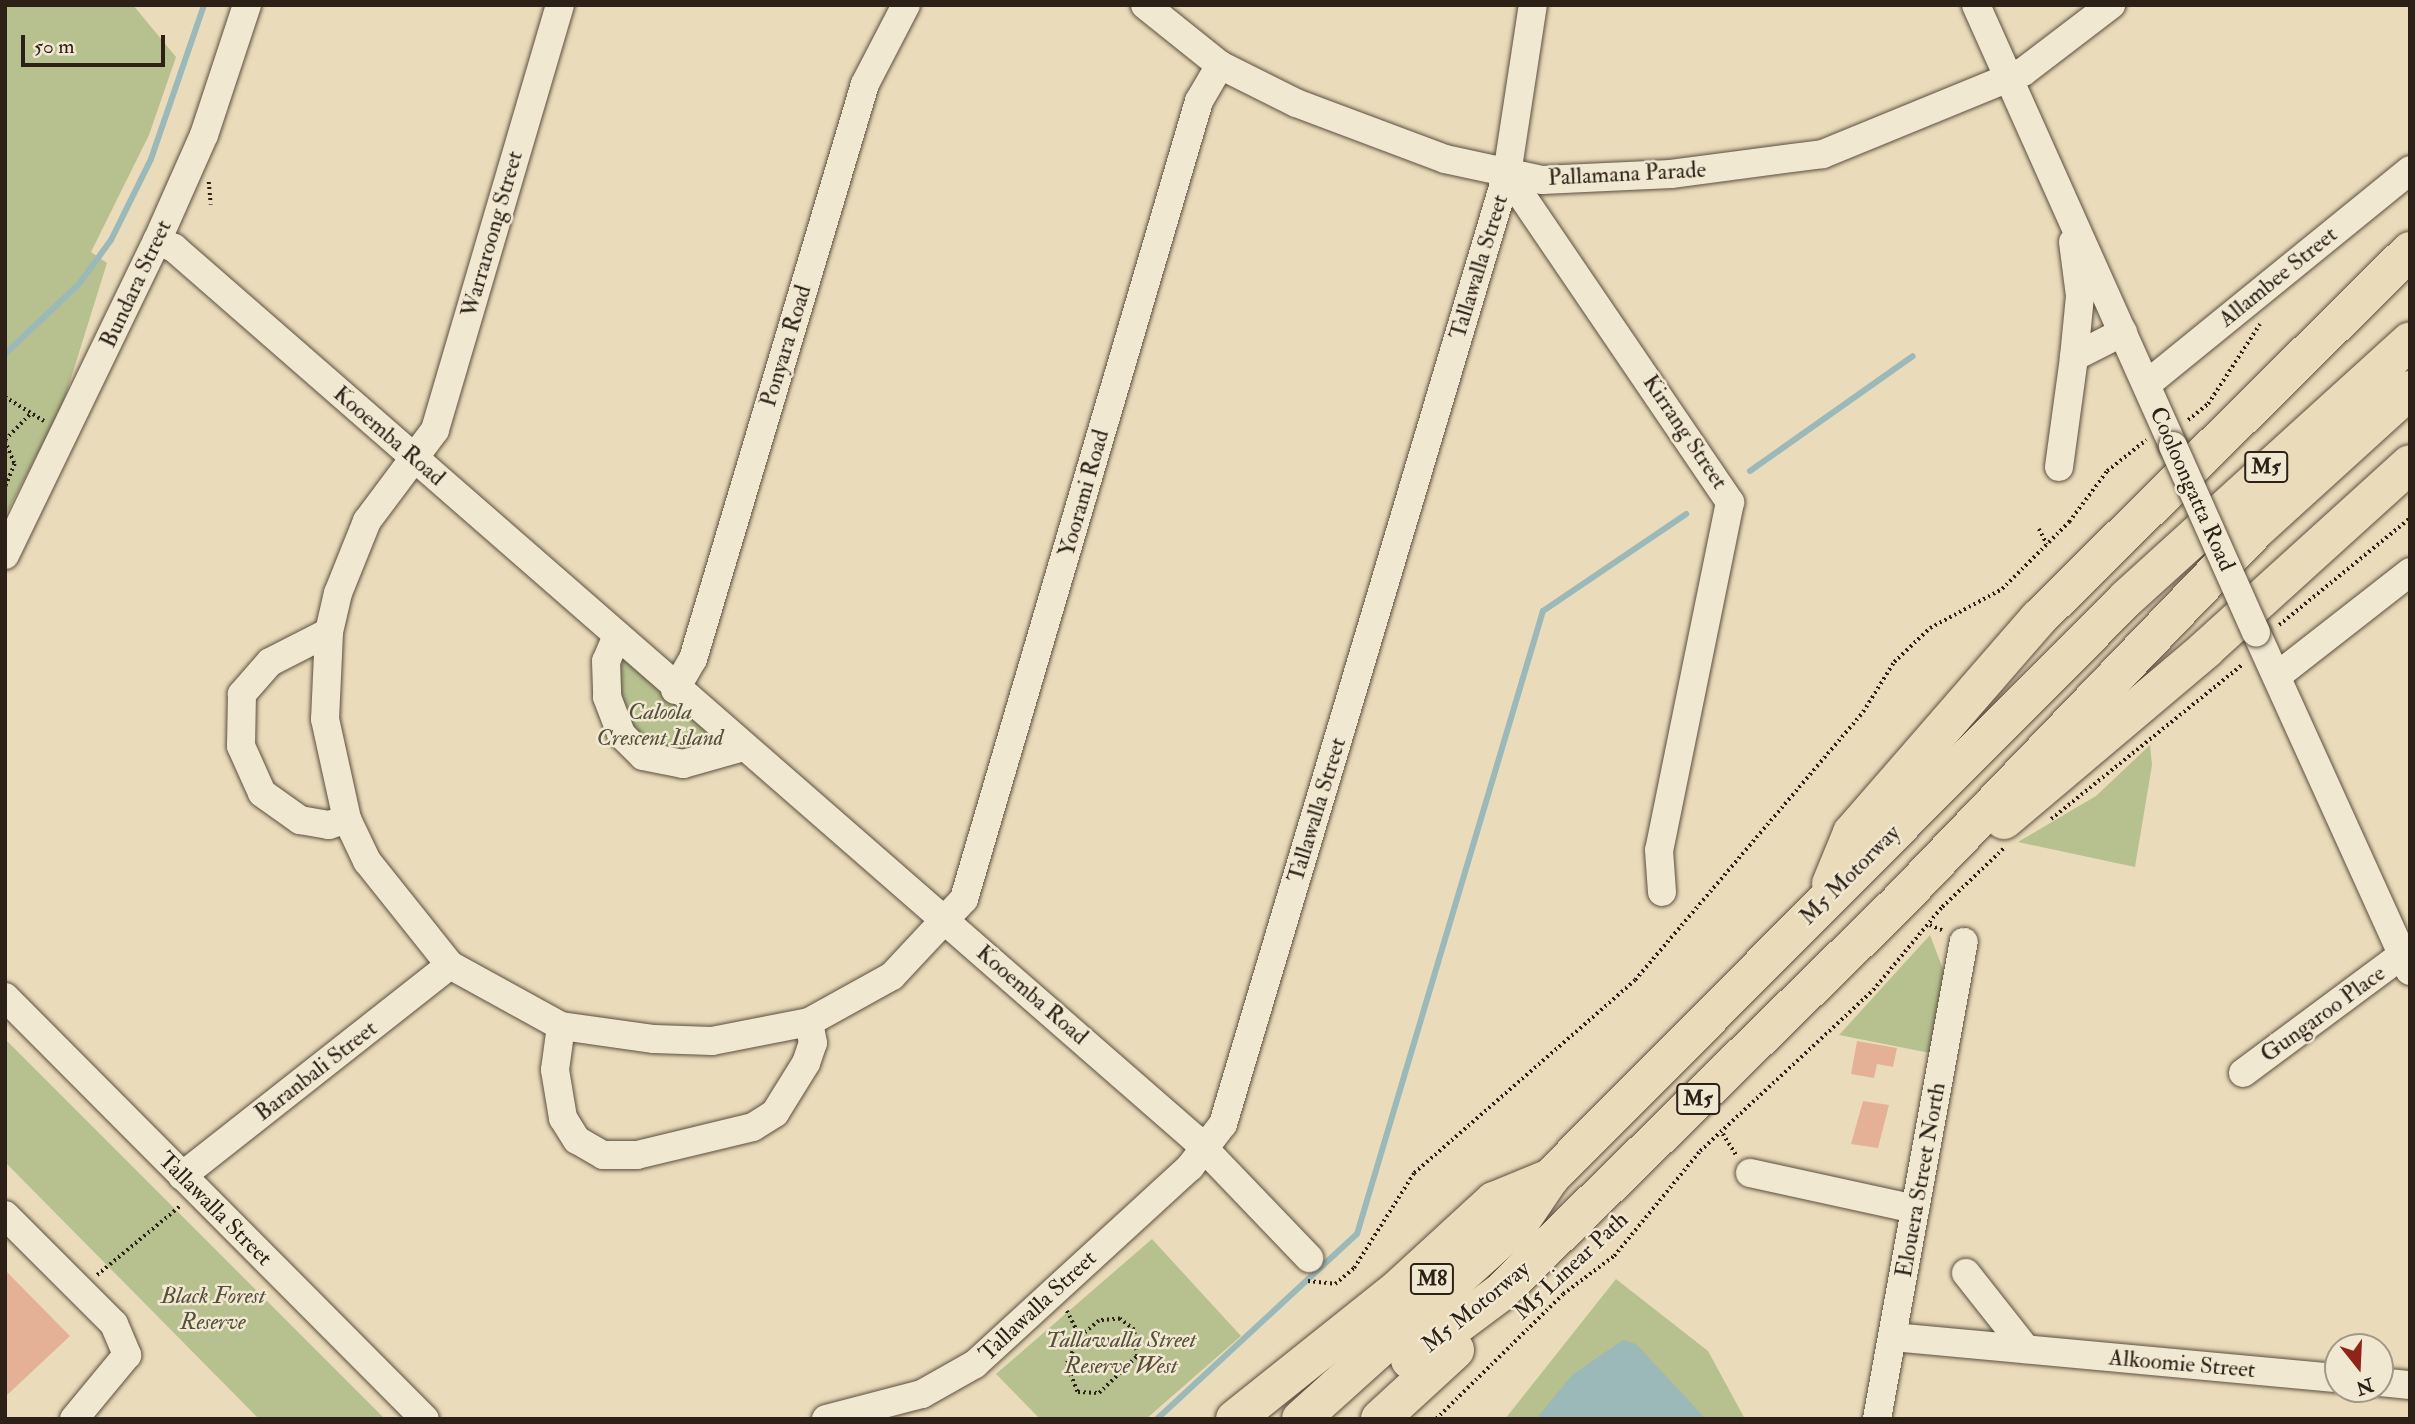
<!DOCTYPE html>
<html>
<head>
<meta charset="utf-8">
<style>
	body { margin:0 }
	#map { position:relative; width:2415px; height:1424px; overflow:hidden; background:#eadcba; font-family:"IM FELL Double Pica",serif }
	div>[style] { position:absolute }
	.green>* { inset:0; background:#b7c08f }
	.water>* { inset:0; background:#9cb9ba }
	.stream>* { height:6px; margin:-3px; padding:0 3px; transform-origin:3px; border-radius:3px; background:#9cb9ba }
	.building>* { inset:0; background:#e4b197 }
	.path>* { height:3.5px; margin-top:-1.75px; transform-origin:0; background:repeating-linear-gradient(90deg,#2d2017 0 2px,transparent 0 5.5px) }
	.roads { filter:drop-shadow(0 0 2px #5c4f40) drop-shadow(0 0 2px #5c4f40) }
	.minor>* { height:28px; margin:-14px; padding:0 14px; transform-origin:14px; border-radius:14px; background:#f1e8d2 }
	.highway>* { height:38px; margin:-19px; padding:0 19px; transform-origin:19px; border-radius:19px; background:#eadcba }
	.bridges { filter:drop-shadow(0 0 2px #5c4f40) drop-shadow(0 0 2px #5c4f40) }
	.minor-bridge>* { height:28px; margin:-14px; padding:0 14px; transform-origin:14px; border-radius:14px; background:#f1e8d2 }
	span { translate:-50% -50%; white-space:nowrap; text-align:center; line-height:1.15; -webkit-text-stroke:5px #f1e8d2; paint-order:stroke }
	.shield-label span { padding:2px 5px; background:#f1e8d2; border:2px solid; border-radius:5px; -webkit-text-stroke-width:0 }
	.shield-label { font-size:21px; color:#2d2017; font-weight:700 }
	.street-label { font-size:23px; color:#2d2017 }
	.park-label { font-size:23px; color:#56503b; font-style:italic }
	.frame { position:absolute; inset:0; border:7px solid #2d2017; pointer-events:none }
	.north { position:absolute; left:2324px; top:1333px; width:70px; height:70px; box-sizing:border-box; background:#f1e8d2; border:2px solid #a39887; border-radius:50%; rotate:162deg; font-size:19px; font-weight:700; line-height:28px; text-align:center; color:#2d2017 }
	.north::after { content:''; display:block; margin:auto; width:24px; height:32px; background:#8f2418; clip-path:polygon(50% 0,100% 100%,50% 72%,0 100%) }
	.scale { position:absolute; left:21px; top:35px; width:144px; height:32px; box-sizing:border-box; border:4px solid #2d2017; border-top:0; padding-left:9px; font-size:21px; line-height:24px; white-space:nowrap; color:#2d2017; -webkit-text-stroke:5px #f1e8d2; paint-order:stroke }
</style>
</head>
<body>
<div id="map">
	<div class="green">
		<i style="clip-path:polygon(5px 5px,133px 5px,176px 57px,149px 135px,91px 252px,107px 263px,62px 407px,5px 516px)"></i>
		<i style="clip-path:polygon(624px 659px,716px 739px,700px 749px,660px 753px,633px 733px,616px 678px)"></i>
		<i style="clip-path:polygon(2150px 745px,2152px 765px,2135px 867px,2018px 842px,2096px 796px)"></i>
		<i style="clip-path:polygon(1930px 935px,1944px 972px,1930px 1053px,1839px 1035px)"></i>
		<i style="clip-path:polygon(5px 1039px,385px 1419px,259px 1419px,5px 1162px)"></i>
		<i style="clip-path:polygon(1152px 1239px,1241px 1336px,1146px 1419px,1040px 1419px,996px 1374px)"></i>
		<i style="clip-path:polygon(1616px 1279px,1708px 1351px,1745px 1419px,1505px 1419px)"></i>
	</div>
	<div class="water">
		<i style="clip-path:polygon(1623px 1340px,1636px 1344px,1706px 1419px,1536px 1419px,1572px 1375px)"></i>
	</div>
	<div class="stream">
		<i style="left:5px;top:354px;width:102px;rotate:-43.4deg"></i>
		<i style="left:79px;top:284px;width:54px;rotate:-54deg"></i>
		<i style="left:111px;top:240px;width:90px;rotate:-63.7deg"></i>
		<i style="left:151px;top:159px;width:163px;rotate:-71deg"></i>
		<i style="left:1750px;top:471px;width:199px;rotate:-35.2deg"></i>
		<i style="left:1157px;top:1419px;width:272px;rotate:-42.8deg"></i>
		<i style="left:1357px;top:1234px;width:650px;rotate:-73.38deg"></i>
		<i style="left:1543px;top:611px;width:173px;rotate:-34.1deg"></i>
	</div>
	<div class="building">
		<i style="clip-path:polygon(1857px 1041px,1897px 1048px,1893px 1067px,1877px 1064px,1874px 1078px,1851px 1074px)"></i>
		<i style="clip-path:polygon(1863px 1101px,1889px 1105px,1878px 1148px,1851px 1144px)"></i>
		<i style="clip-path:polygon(5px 1270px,70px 1336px,5px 1397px)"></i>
	</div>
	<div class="path">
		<i style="left:209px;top:182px;width:23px;rotate:85deg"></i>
		<i style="left:5px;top:397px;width:46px;rotate:31.6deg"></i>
		<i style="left:2188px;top:420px;width:26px;rotate:-39deg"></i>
		<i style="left:2208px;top:404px;width:95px;rotate:-57deg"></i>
		<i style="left:5px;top:440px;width:37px;rotate:-46deg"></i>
		<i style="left:5px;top:441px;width:25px;rotate:67deg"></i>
		<i style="left:15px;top:464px;width:25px;rotate:113deg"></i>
		<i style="left:2039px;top:529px;width:17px;rotate:62deg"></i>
		<i style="left:2279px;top:625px;width:169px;rotate:-39.2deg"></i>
		<i style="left:2051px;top:819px;width:247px;rotate:-38.9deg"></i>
		<i style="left:1930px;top:925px;width:15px;rotate:23deg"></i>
		<i style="left:1723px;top:1134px;width:26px;rotate:58deg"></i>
		<i style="left:97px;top:1275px;width:108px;rotate:-39.7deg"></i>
		<i style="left:1308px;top:1281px;width:27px;rotate:6deg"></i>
		<i style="left:1335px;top:1284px;width:25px;rotate:-40deg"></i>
		<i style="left:1354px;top:1268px;width:112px;rotate:-57.7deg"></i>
		<i style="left:1414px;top:1173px;width:293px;rotate:-41.1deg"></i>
		<i style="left:1635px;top:980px;width:352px;rotate:-49.6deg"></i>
		<i style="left:1863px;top:712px;width:59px;rotate:-58.2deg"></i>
		<i style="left:1894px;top:662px;width:50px;rotate:-43.4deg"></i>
		<i style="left:1930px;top:628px;width:82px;rotate:-28.4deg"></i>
		<i style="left:2002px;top:589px;width:95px;rotate:-45deg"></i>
		<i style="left:2069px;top:522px;width:64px;rotate:-53.3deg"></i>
		<i style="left:2107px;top:471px;width:50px;rotate:-38.5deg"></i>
		<i style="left:1067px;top:1311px;width:29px;rotate:63deg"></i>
		<i style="left:1080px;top:1337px;width:30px;rotate:116deg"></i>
		<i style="left:1067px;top:1364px;width:30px;rotate:69deg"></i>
		<i style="left:1078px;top:1392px;width:21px;rotate:3deg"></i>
		<i style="left:1099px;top:1393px;width:53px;rotate:-44.2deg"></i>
		<i style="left:1137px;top:1356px;width:26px;rotate:-97deg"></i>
		<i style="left:1134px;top:1330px;width:18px;rotate:-142deg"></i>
		<i style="left:1120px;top:1319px;width:21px;rotate:175deg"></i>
		<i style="left:1099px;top:1321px;width:25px;rotate:140deg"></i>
		<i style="left:1436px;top:1419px;width:178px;rotate:-44.5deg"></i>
		<i style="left:1563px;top:1294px;width:64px;rotate:-36.7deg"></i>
		<i style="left:1614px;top:1256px;width:136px;rotate:-50.7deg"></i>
		<i style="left:1700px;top:1151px;width:236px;rotate:-42.9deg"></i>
		<i style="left:1873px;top:990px;width:108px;rotate:-50.3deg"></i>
		<i style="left:1942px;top:907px;width:86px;rotate:-43.6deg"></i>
	</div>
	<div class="roads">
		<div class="minor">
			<i style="left:560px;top:5px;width:443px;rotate:106.4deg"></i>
			<i style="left:435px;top:430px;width:114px;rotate:126.8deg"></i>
			<i style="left:367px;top:521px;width:78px;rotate:111.9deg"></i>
			<i style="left:338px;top:593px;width:40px;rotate:103deg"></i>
			<i style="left:329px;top:632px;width:87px;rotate:92.6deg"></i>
			<i style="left:325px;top:719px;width:102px;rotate:77.6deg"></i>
			<i style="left:347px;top:819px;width:47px;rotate:64.5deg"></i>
			<i style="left:367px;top:861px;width:133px;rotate:51.4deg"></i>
			<i style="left:450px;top:965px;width:127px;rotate:28.8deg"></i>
			<i style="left:561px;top:1026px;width:94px;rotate:8deg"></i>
			<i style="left:654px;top:1039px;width:58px;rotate:2deg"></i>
			<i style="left:712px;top:1041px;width:99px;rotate:-11.1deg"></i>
			<i style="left:809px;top:1022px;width:95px;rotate:-29deg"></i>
			<i style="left:892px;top:976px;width:105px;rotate:-46.9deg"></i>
			<i style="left:964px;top:899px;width:832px;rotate:-73.59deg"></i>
			<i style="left:1199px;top:101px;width:42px;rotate:-59.7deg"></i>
			<i style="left:1145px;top:5px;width:96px;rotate:38.7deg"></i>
			<i style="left:1220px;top:65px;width:85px;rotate:26.6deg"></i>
			<i style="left:1296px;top:103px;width:159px;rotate:20.6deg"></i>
			<i style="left:1445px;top:159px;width:99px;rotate:12.2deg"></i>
			<i style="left:1542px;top:180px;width:129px;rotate:-2.7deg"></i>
			<i style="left:1671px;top:174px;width:153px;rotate:-7.5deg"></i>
			<i style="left:1823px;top:154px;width:216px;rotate:-22.3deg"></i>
			<i style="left:2023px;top:72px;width:111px;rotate:-37.3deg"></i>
			<i style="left:1976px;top:5px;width:483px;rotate:65.9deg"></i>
			<i style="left:1507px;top:174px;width:397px;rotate:55.8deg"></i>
			<i style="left:1730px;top:502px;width:355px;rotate:101.5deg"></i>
			<i style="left:1659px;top:850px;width:42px;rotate:85.9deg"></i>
			<i style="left:157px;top:241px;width:18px;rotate:22deg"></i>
			<i style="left:174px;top:248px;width:1355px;rotate:41.11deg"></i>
			<i style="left:1195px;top:1139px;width:165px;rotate:46.2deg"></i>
			<i style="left:2073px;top:242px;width:54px;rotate:82.6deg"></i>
			<i style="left:2080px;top:296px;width:61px;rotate:95.6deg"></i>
			<i style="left:2147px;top:384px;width:339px;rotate:-39.1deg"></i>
			<i style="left:2059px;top:467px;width:111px;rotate:-82.2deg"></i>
			<i style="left:2074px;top:357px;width:55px;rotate:-27deg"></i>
			<i style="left:5px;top:555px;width:349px;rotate:-64.2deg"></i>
			<i style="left:157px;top:241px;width:116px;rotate:-66.1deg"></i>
			<i style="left:204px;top:135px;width:137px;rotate:-71.7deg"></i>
			<i style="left:329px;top:632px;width:66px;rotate:153deg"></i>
			<i style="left:270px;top:662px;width:43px;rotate:131.2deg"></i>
			<i style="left:242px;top:694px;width:52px;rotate:91.1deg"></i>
			<i style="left:241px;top:746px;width:51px;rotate:65.9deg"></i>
			<i style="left:262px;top:793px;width:47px;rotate:35.4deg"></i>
			<i style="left:300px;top:820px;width:29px;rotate:10deg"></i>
			<i style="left:329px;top:825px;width:19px;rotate:-18deg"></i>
			<i style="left:2256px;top:632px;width:372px;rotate:65.6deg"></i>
			<i style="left:616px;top:638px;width:25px;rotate:113deg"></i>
			<i style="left:606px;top:661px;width:36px;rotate:88deg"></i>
			<i style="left:607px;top:697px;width:40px;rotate:69deg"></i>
			<i style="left:621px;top:734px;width:31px;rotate:45deg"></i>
			<i style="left:643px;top:756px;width:41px;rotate:11.3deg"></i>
			<i style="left:683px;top:764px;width:59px;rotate:-15.7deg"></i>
			<i style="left:2277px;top:676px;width:169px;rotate:-38deg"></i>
			<i style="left:675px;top:690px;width:36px;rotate:-60deg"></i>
			<i style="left:693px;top:659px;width:600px;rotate:-73.35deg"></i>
			<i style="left:865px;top:84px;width:89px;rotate:-62.6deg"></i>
			<i style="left:5px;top:997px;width:595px;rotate:45.14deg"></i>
			<i style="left:561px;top:1026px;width:44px;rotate:97.8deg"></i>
			<i style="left:555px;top:1070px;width:49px;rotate:80.5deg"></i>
			<i style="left:563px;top:1118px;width:26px;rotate:58deg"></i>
			<i style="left:577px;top:1140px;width:30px;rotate:30deg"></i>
			<i style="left:603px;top:1155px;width:34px"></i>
			<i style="left:637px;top:1155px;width:119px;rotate:-13.6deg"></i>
			<i style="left:753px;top:1127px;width:26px;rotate:-32deg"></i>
			<i style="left:775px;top:1113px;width:59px;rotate:-58.2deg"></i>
			<i style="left:806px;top:1063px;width:21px;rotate:-71deg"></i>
			<i style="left:813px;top:1043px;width:21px;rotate:-101deg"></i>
			<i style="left:2243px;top:1073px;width:198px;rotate:-36.6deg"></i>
			<i style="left:1750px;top:1173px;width:169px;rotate:12.3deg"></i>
			<i style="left:182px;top:1176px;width:341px;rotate:-38.2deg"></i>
			<i style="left:5px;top:1215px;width:154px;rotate:45deg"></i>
			<i style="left:114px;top:1324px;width:34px;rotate:67deg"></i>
			<i style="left:127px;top:1355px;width:83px;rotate:129.6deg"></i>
			<i style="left:1966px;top:1273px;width:97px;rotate:51.7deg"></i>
			<i style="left:1893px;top:1337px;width:447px;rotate:5.3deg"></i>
			<i style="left:2380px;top:1382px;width:30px;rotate:6deg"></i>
			<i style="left:826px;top:1419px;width:99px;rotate:-14.6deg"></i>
			<i style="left:922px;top:1394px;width:61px;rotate:-29.5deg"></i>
			<i style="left:975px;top:1364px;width:292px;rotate:-42.5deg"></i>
			<i style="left:1190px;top:1167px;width:54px;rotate:-52.5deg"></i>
			<i style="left:1223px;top:1124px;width:992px;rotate:-73.36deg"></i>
			<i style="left:1507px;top:174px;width:171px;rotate:-81.3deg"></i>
			<i style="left:1877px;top:1419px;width:485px;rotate:-79.7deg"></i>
		</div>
		<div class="highway">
			<i style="left:2004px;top:820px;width:265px;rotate:-40.2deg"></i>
			<i style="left:2206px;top:649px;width:275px;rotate:-42.2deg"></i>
			<i style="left:1831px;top:884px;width:55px;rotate:-67.6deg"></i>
			<i style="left:1852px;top:833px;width:285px;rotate:-49deg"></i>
			<i style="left:2039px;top:618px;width:522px;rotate:-44.69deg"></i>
			<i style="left:1410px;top:1360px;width:112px;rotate:-36.7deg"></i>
			<i style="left:1500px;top:1293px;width:554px;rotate:-44.42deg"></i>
			<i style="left:1896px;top:905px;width:521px;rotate:-46.17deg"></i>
			<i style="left:2257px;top:529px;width:207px;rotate:-42.3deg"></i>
			<i style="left:1235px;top:1419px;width:210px;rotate:-38.6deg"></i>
			<i style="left:1399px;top:1288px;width:129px;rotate:-42.5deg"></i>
			<i style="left:1494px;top:1201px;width:61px;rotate:-22.3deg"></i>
			<i style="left:1301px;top:1419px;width:296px;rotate:-42deg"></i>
			<i style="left:1521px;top:1221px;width:52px;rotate:-56deg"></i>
			<i style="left:1550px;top:1178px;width:818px;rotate:-45.15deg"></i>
			<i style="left:2127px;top:598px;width:382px;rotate:-42.2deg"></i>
			<i style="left:1380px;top:1419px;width:102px;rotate:-42.6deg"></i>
		</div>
	</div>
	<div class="bridges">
		<div class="minor-bridge">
			<i style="left:2173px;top:446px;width:204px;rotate:66deg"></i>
		</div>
	</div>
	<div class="shield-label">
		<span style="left:2266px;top:467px">M5</span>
		<span style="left:1698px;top:1099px">M5</span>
		<span style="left:1432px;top:1279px">M8</span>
	</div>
	<div class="street-label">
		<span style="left:1627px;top:174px;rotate:-3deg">Pallamana Parade</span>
		<span style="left:492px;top:234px;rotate:-74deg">Warraroong Street</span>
		<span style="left:1479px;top:267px;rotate:-73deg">Tallawalla Street</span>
		<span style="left:2278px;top:277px;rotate:-39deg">Allambee Street</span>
		<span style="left:136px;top:284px;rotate:-65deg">Bundara Street</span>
		<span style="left:786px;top:346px;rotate:-73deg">Ponyara Road</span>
		<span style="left:1685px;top:432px;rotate:56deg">Kirrang Street</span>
		<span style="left:389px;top:436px;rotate:41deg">Kooemba Road</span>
		<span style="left:2192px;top:489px;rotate:66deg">Cooloongatta Road</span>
		<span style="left:1084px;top:493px;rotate:-74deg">Yoorami Road</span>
		<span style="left:1317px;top:810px;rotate:-73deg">Tallawalla Street</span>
		<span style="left:1850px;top:875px;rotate:-45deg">M5 Motorway</span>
		<span style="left:1032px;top:995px;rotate:41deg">Kooemba Road</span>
		<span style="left:2323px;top:1014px;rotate:-36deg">Gungaroo Place</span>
		<span style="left:316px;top:1071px;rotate:-38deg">Baranbali Street</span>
		<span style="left:1921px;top:1180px;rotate:-80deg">Elouera Street North</span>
		<span style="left:215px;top:1209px;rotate:45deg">Tallawalla Street</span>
		<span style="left:1571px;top:1266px;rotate:-43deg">M5 Linear Path</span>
		<span style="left:1038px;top:1306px;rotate:-43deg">Tallawalla Street</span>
		<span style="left:1476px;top:1307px;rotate:-39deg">M5 Motorway</span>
		<span style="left:2182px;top:1364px;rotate:5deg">Alkoomie Street</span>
	</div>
	<div class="park-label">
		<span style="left:660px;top:725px">Caloola<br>Crescent Island</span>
		<span style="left:213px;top:1309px">Black Forest<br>Reserve</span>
		<span style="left:1121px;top:1353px">Tallawalla Street<br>Reserve West</span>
	</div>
	<div class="frame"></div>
	<div class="north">N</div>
	<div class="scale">50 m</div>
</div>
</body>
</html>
